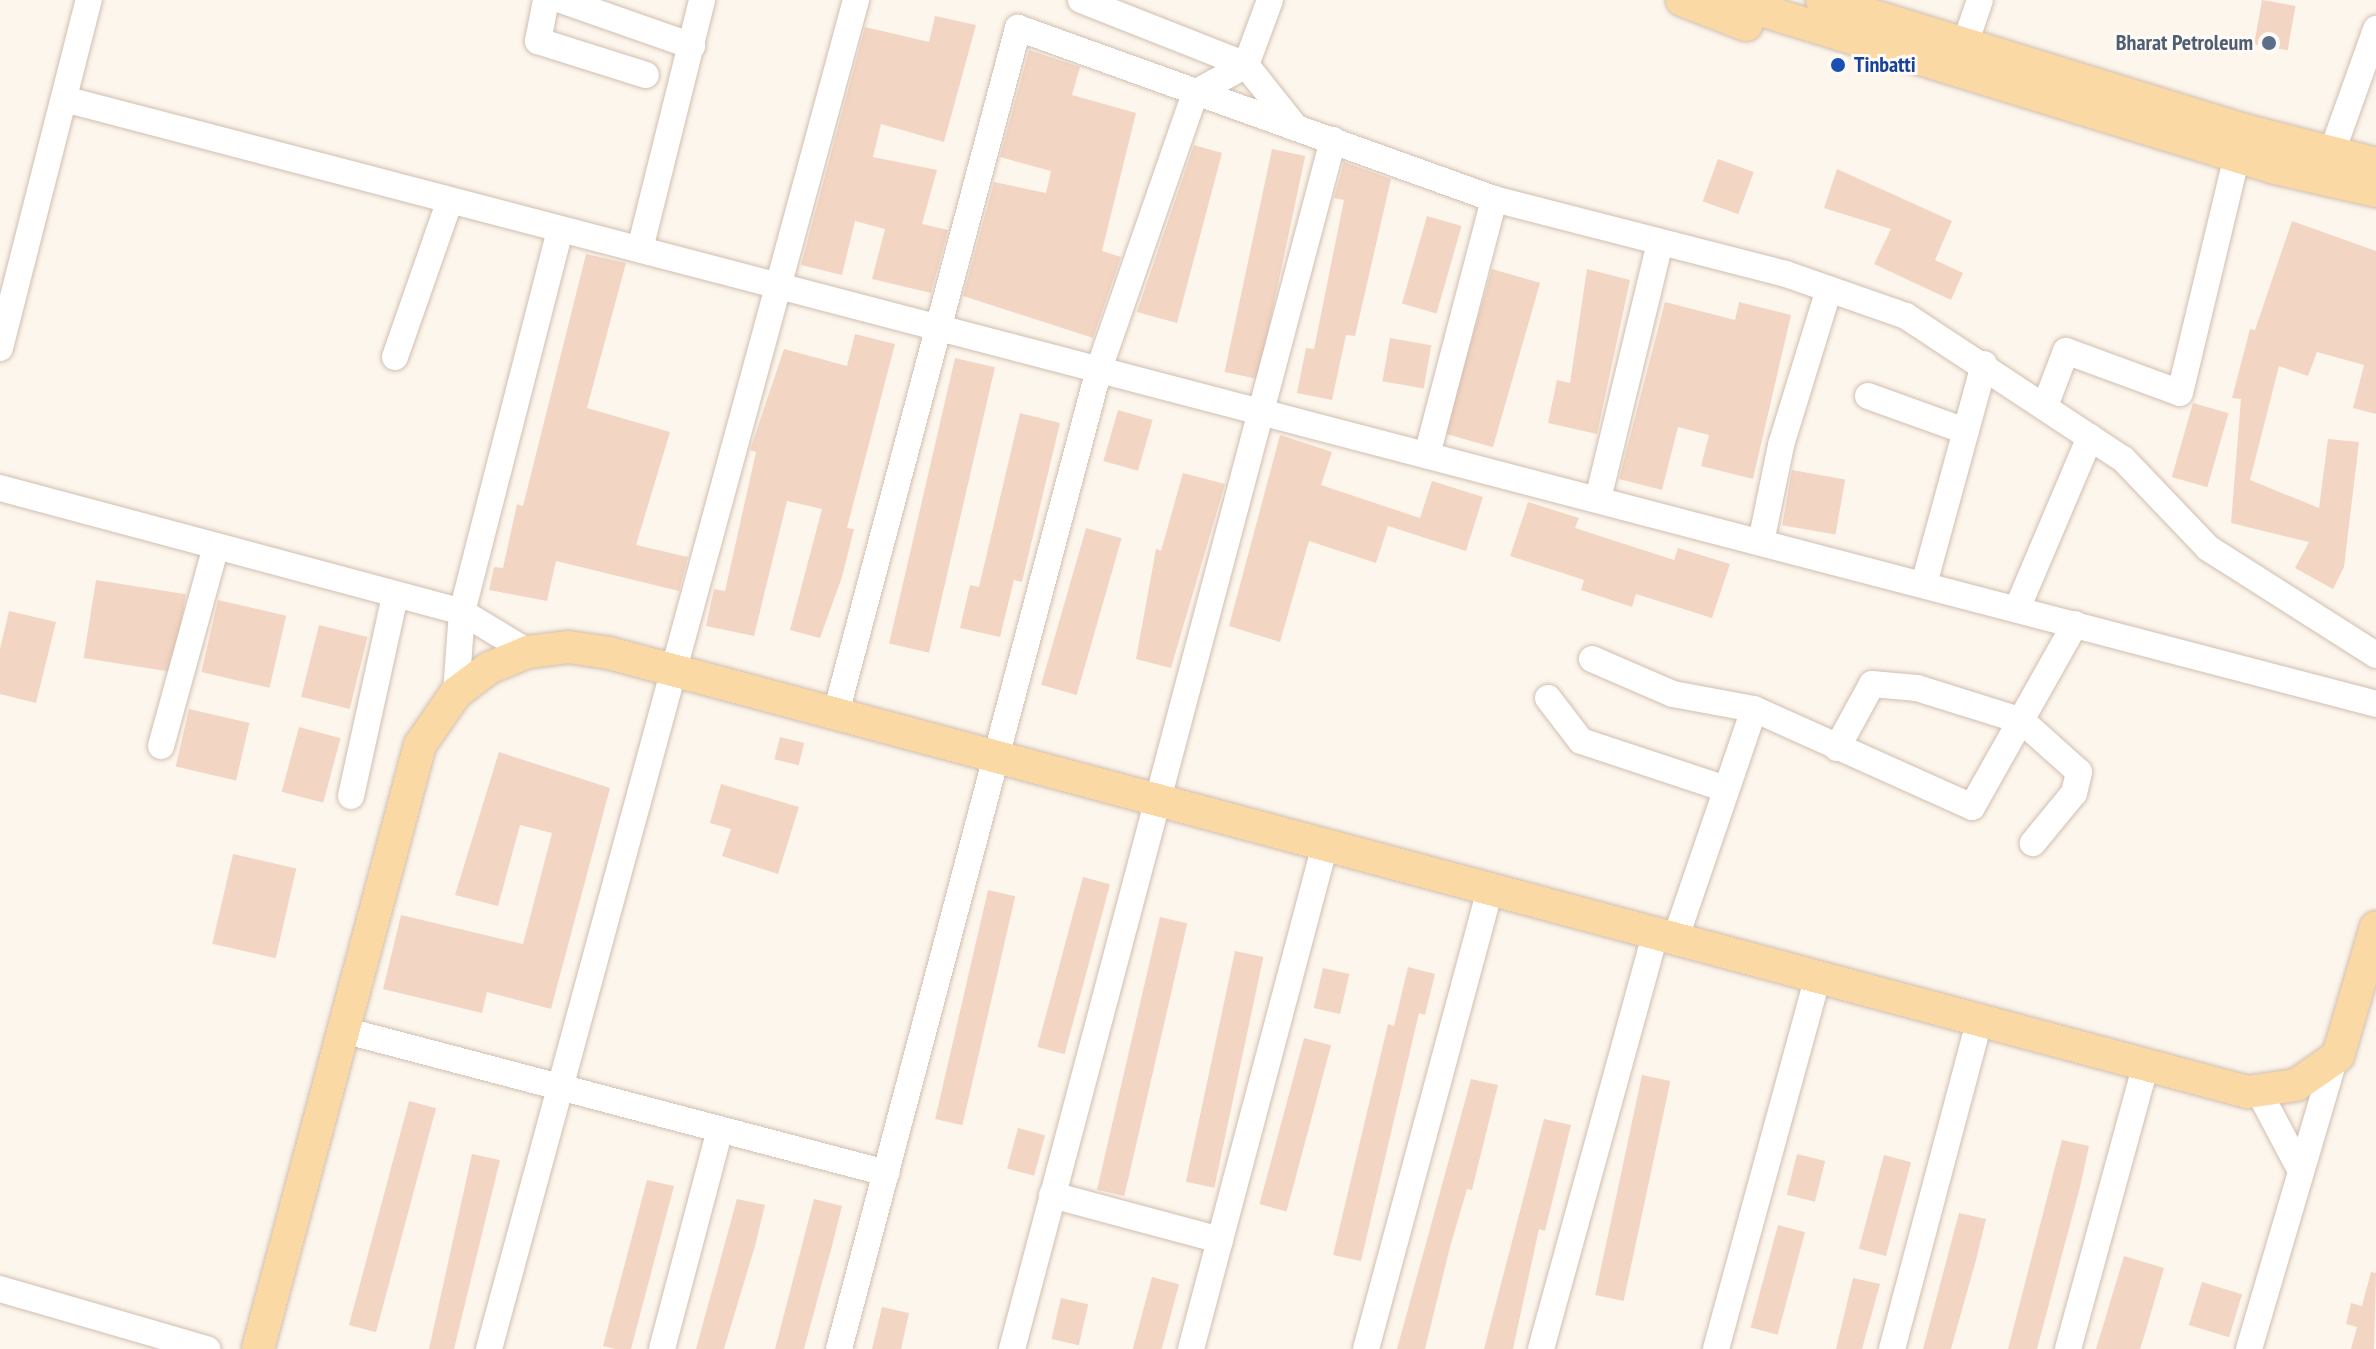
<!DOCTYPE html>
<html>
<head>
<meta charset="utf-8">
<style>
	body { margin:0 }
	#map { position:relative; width:2376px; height:1349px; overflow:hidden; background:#fdf6ec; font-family:"PT Sans Narrow",sans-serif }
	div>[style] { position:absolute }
	.building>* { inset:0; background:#f3d5c3; transform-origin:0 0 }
	.roads { filter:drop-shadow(0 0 2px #d1beb0) drop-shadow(0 0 2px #d1beb0) }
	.minor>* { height:26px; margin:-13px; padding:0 13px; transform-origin:13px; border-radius:13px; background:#fff }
	.major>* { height:32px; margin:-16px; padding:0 16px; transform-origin:16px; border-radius:16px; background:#fbd9a5 }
	.dots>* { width:22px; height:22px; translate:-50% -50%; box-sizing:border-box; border:4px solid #fffaf3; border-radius:50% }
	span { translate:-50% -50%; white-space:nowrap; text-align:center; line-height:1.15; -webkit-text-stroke:6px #fffaf3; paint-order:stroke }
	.service-label { font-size:22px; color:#4e5e75; font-weight:700 }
	.right { translate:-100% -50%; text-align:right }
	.transit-label { font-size:22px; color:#164399; font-weight:700 }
	.left { translate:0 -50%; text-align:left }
</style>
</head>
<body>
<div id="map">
	<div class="building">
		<i style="left:2262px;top:0;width:34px;height:45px;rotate:10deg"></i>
		<i style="clip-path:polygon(935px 16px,976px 25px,944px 142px,881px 124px,873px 157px,937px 170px,922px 224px,948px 230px,931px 293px,872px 279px,885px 229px,855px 221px,842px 275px,801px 265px,865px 27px,929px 42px)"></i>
		<i style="clip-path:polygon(1029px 50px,1080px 67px,1072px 95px,1136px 113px,1102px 251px,1121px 257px,1093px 338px,963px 296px,994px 182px,1046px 193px,1051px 171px,1000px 157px)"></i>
		<i style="clip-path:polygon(1194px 145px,1222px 153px,1177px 323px,1137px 312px)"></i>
		<i style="left:1272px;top:149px;width:34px;height:228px;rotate:12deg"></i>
		<i style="left:1718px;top:159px;width:38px;height:45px;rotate:20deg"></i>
		<i style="clip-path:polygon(1344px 162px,1391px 179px,1355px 336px,1346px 335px,1332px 400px,1297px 393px,1306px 348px,1314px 349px,1344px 200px,1334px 198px)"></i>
		<i style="clip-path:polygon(1837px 169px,1952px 221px,1935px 260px,1963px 273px,1951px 300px,1874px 264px,1891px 229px,1824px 208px)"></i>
		<i style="left:1427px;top:216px;width:36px;height:91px;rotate:16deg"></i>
		<i style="clip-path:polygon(2292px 221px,2376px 251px,2376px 414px,2353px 408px,2364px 365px,2317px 352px,2308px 376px,2279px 366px,2250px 480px,2319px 508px,2328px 439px,2359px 442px,2344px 567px,2333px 589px,2295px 568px,2309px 542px,2231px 523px,2241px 399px,2232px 398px,2250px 329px,2255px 330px)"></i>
		<i style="clip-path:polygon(586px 254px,626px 263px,587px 408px,670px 432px,636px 545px,688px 557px,679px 591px,556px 561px,547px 601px,489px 590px,494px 567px,503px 568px,517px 504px,523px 506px)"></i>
		<i style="left:1492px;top:269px;width:50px;height:171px;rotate:16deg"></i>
		<i style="clip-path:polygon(1587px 269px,1630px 280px,1597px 434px,1548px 423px,1557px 380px,1570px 383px)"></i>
		<i style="clip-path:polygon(1665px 302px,1735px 320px,1739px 302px,1791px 315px,1753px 479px,1701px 466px,1709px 435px,1678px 427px,1662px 490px,1619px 479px)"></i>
		<i style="clip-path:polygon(855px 334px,895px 344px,847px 528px,854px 529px,842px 577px,820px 638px,790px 630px,822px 509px,787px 501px,754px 636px,706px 626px,714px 589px,725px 591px,756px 452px,750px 450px,784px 349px,847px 366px)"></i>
		<i style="left:1390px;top:338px;width:42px;height:44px;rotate:10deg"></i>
		<i style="left:955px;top:358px;width:41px;height:293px;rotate:13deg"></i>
		<i style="left:2193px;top:403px;width:37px;height:77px;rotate:16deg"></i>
		<i style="left:1118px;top:410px;width:36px;height:53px;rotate:16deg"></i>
		<i style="clip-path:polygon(1020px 413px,1060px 423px,1022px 582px,1014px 580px,1000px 637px,960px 628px,970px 585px,979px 587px)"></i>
		<i style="clip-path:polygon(1280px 435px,1332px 452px,1321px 485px,1420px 518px,1432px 481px,1483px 497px,1466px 551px,1388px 526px,1376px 563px,1309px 541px,1280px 642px,1229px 626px)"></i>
		<i style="left:1792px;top:470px;width:54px;height:56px;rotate:10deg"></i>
		<i style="clip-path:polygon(1183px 473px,1225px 484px,1171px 668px,1136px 659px,1156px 549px,1161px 551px)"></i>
		<i style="clip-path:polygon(1528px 502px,1579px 518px,1575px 528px,1674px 560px,1678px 548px,1730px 564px,1712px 618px,1636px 594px,1632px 607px,1581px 590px,1584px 580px,1510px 556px)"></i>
		<i style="left:1086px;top:528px;width:37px;height:163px;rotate:16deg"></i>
		<i style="left:96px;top:580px;width:91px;height:79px;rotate:9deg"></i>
		<i style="left:218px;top:600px;width:70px;height:74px;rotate:13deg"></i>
		<i style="clip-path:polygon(9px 611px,56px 622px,36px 703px,0 694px,0 649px)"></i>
		<i style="left:319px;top:625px;width:50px;height:74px;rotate:14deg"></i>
		<i style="left:189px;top:709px;width:62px;height:59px;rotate:13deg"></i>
		<i style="left:299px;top:727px;width:43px;height:67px;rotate:15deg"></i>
		<i style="left:780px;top:737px;width:25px;height:23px;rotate:14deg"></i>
		<i style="clip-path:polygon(499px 752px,610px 788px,551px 1009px,487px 992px,482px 1013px,383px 989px,401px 915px,523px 944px,552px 833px,520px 825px,498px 906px,455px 895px)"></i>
		<i style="clip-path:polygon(721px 784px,799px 807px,778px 874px,722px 856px,731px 829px,710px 823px)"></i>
		<i style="left:233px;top:854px;width:65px;height:92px;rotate:13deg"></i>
		<i style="left:1083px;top:877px;width:28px;height:176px;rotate:15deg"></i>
		<i style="left:988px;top:890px;width:28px;height:235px;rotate:13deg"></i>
		<i style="left:1160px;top:917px;width:28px;height:280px;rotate:13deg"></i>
		<i style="left:1235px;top:951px;width:29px;height:236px;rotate:12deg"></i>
		<i style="clip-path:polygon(1408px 967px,1435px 974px,1425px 1015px,1419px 1013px,1361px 1261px,1333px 1255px,1388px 1024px,1394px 1026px)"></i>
		<i style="left:1323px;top:968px;width:27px;height:41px;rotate:13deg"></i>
		<i style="left:1304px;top:1038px;width:28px;height:172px;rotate:15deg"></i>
		<i style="left:1642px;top:1075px;width:29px;height:225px;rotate:12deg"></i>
		<i style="clip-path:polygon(1471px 1079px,1498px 1085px,1472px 1190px,1467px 1189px,1450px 1247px,1425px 1349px,1397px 1349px)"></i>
		<i style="left:409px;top:1101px;width:28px;height:232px;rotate:15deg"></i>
		<i style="clip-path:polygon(1544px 1119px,1571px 1125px,1545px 1231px,1539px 1229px,1513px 1349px,1484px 1349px)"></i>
		<i style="left:1018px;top:1128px;width:28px;height:42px;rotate:15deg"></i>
		<i style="clip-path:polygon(2062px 1140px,2089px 1146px,2080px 1187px,2037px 1349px,2008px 1349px)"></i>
		<i style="clip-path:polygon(472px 1154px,500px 1160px,454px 1349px,429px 1349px)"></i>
		<i style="left:1797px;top:1154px;width:29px;height:42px;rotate:14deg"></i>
		<i style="left:1884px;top:1155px;width:28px;height:97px;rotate:15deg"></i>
		<i style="clip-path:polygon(647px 1180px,674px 1186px,631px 1349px,616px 1349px,603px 1346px)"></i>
		<i style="clip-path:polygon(737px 1199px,765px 1205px,755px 1246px,724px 1349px,696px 1349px)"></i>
		<i style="clip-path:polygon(814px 1199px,842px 1206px,832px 1246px,804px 1349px,775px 1349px)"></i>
		<i style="clip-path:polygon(1959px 1213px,1986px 1219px,1976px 1260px,1951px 1349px,1923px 1349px)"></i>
		<i style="left:1778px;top:1225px;width:28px;height:106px;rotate:15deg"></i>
		<i style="clip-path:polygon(2124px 1256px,2164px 1268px,2146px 1330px,2140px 1349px,2096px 1349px)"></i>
		<i style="clip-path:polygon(2371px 1272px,2376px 1273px,2374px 1349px,2351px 1349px,2357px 1327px,2346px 1324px,2351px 1303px,2362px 1306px)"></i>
		<i style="left:1152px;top:1277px;width:28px;height:74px;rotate:15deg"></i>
		<i style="clip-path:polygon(1853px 1278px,1880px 1284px,1862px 1349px,1836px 1349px)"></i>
		<i style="left:2202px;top:1282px;width:42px;height:45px;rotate:17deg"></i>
		<i style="left:1061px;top:1298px;width:28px;height:42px;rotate:13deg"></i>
		<i style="clip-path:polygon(882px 1307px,909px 1313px,901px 1349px,872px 1349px)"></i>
	</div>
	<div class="roads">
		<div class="minor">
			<i style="left:546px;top:0;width:42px;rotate:101deg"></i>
			<i style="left:538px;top:41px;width:113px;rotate:17.5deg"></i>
			<i style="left:561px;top:0;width:139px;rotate:19.3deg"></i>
			<i style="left:1081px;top:0;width:177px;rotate:21.5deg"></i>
			<i style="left:1246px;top:65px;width:80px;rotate:51.6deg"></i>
			<i style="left:1965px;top:44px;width:46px;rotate:-71.2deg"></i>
			<i style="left:64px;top:99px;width:2390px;rotate:14.66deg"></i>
			<i style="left:2331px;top:155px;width:134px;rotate:-70.3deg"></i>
			<i style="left:640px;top:249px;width:257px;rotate:-76deg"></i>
			<i style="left:0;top:348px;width:359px;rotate:-75.7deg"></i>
			<i style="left:395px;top:357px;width:166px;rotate:-70.7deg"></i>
			<i style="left:1868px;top:396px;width:103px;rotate:19.8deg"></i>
			<i style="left:2045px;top:406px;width:59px;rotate:-69.1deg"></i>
			<i style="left:2066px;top:351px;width:121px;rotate:20.2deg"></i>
			<i style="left:2180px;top:393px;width:245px;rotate:-76.5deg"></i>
			<i style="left:1427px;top:455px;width:265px;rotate:-75.3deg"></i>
			<i style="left:0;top:488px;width:478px;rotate:15deg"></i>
			<i style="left:462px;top:612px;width:77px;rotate:31.2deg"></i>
			<i style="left:1598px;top:499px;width:264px;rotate:-76.4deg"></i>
			<i style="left:1761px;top:542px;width:99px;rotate:-78.3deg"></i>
			<i style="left:1781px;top:445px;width:163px;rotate:-72.9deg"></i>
			<i style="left:1924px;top:584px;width:228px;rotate:-74.7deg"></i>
			<i style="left:2017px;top:609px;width:187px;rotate:-67deg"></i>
			<i style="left:1592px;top:659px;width:88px;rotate:23.4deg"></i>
			<i style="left:1673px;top:694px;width:82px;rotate:10.5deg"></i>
			<i style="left:1754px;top:709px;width:239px;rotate:24.2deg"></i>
			<i style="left:1972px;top:807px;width:210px;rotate:-60.6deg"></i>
			<i style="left:456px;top:693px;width:81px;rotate:-85.8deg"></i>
			<i style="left:462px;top:612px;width:395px;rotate:-75.6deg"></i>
			<i style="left:1548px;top:698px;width:54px;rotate:52.5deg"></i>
			<i style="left:1581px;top:741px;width:153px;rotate:18.3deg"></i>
			<i style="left:836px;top:713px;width:709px;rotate:-75.12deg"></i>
			<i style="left:1018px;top:28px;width:506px;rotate:19.76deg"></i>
			<i style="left:1494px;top:199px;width:301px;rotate:14.4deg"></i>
			<i style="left:1786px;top:274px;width:127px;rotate:19.3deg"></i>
			<i style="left:1906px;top:316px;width:260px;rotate:33.4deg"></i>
			<i style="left:2123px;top:459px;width:123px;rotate:46.3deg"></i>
			<i style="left:2208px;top:548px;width:199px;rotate:32.5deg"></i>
			<i style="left:161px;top:746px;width:206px;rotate:-74.6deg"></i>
			<i style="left:1837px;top:748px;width:73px;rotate:-61.3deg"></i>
			<i style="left:1872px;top:684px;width:45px;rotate:5.1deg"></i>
			<i style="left:1917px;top:688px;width:110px;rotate:17.4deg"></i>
			<i style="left:2022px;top:721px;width:76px;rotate:41.8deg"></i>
			<i style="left:2079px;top:772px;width:22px;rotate:103deg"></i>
			<i style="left:2074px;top:793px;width:65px;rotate:129.4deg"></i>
			<i style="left:351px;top:796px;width:205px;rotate:-77.6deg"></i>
			<i style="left:1675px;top:940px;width:244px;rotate:-71.1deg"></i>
			<i style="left:343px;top:1030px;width:562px;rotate:14.75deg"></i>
			<i style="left:2259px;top:1092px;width:89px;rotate:62deg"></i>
			<i style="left:1052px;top:1195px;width:174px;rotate:15deg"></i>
			<i style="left:0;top:1289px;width:216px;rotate:16.2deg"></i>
			<i style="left:489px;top:1349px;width:1398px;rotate:-74.78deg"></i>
			<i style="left:662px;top:1349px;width:227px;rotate:-75.2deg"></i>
			<i style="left:839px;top:1349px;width:1014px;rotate:-75.14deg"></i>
			<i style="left:1099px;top:369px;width:292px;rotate:-70.8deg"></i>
			<i style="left:1195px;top:93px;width:58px;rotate:-28.8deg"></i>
			<i style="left:1246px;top:65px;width:69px;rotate:-69.7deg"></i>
			<i style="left:1012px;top:1349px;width:1251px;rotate:-75.13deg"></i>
			<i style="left:1191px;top:1349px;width:522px;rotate:-75.11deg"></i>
			<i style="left:1366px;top:1349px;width:475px;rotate:-74.9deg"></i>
			<i style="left:1541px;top:1349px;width:430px;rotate:-74.6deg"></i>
			<i style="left:1716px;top:1349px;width:384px;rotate:-74.7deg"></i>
			<i style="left:1892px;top:1349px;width:337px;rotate:-75.1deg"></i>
			<i style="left:2068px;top:1349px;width:292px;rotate:-74.7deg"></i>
			<i style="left:2249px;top:1349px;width:301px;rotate:-73.6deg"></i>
		</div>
		<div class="major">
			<i style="left:1682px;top:0;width:69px;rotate:21.3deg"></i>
			<i style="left:1728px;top:0;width:572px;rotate:17.07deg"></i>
			<i style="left:2275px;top:168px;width:104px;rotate:12.8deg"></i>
			<i style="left:1822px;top:0;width:442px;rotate:17.1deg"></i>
			<i style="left:2244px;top:130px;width:136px;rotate:14.4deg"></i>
			<i style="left:258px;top:1349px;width:625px;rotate:-74.99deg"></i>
			<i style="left:420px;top:745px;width:63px;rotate:-55.3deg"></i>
			<i style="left:456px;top:693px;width:41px;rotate:-37.1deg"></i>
			<i style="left:489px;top:668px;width:42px;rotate:-22.3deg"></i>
			<i style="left:528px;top:652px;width:40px;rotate:-7.1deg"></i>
			<i style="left:568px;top:647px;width:41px;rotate:8.3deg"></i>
			<i style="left:609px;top:653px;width:1696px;rotate:15deg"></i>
			<i style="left:2247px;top:1092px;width:49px;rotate:-8.1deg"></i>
			<i style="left:2296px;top:1085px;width:51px;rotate:-34.6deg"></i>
			<i style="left:2338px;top:1056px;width:134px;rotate:-73.6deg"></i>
		</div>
	</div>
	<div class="dots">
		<i style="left:2269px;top:43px;background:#5c6f8a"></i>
		<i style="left:1838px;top:65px;background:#1a4fb4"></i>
	</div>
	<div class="service-label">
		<span class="right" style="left:2253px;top:43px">Bharat Petroleum</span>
	</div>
	<div class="transit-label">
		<span class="left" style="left:1854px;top:65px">Tinbatti</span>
	</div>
</div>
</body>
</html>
